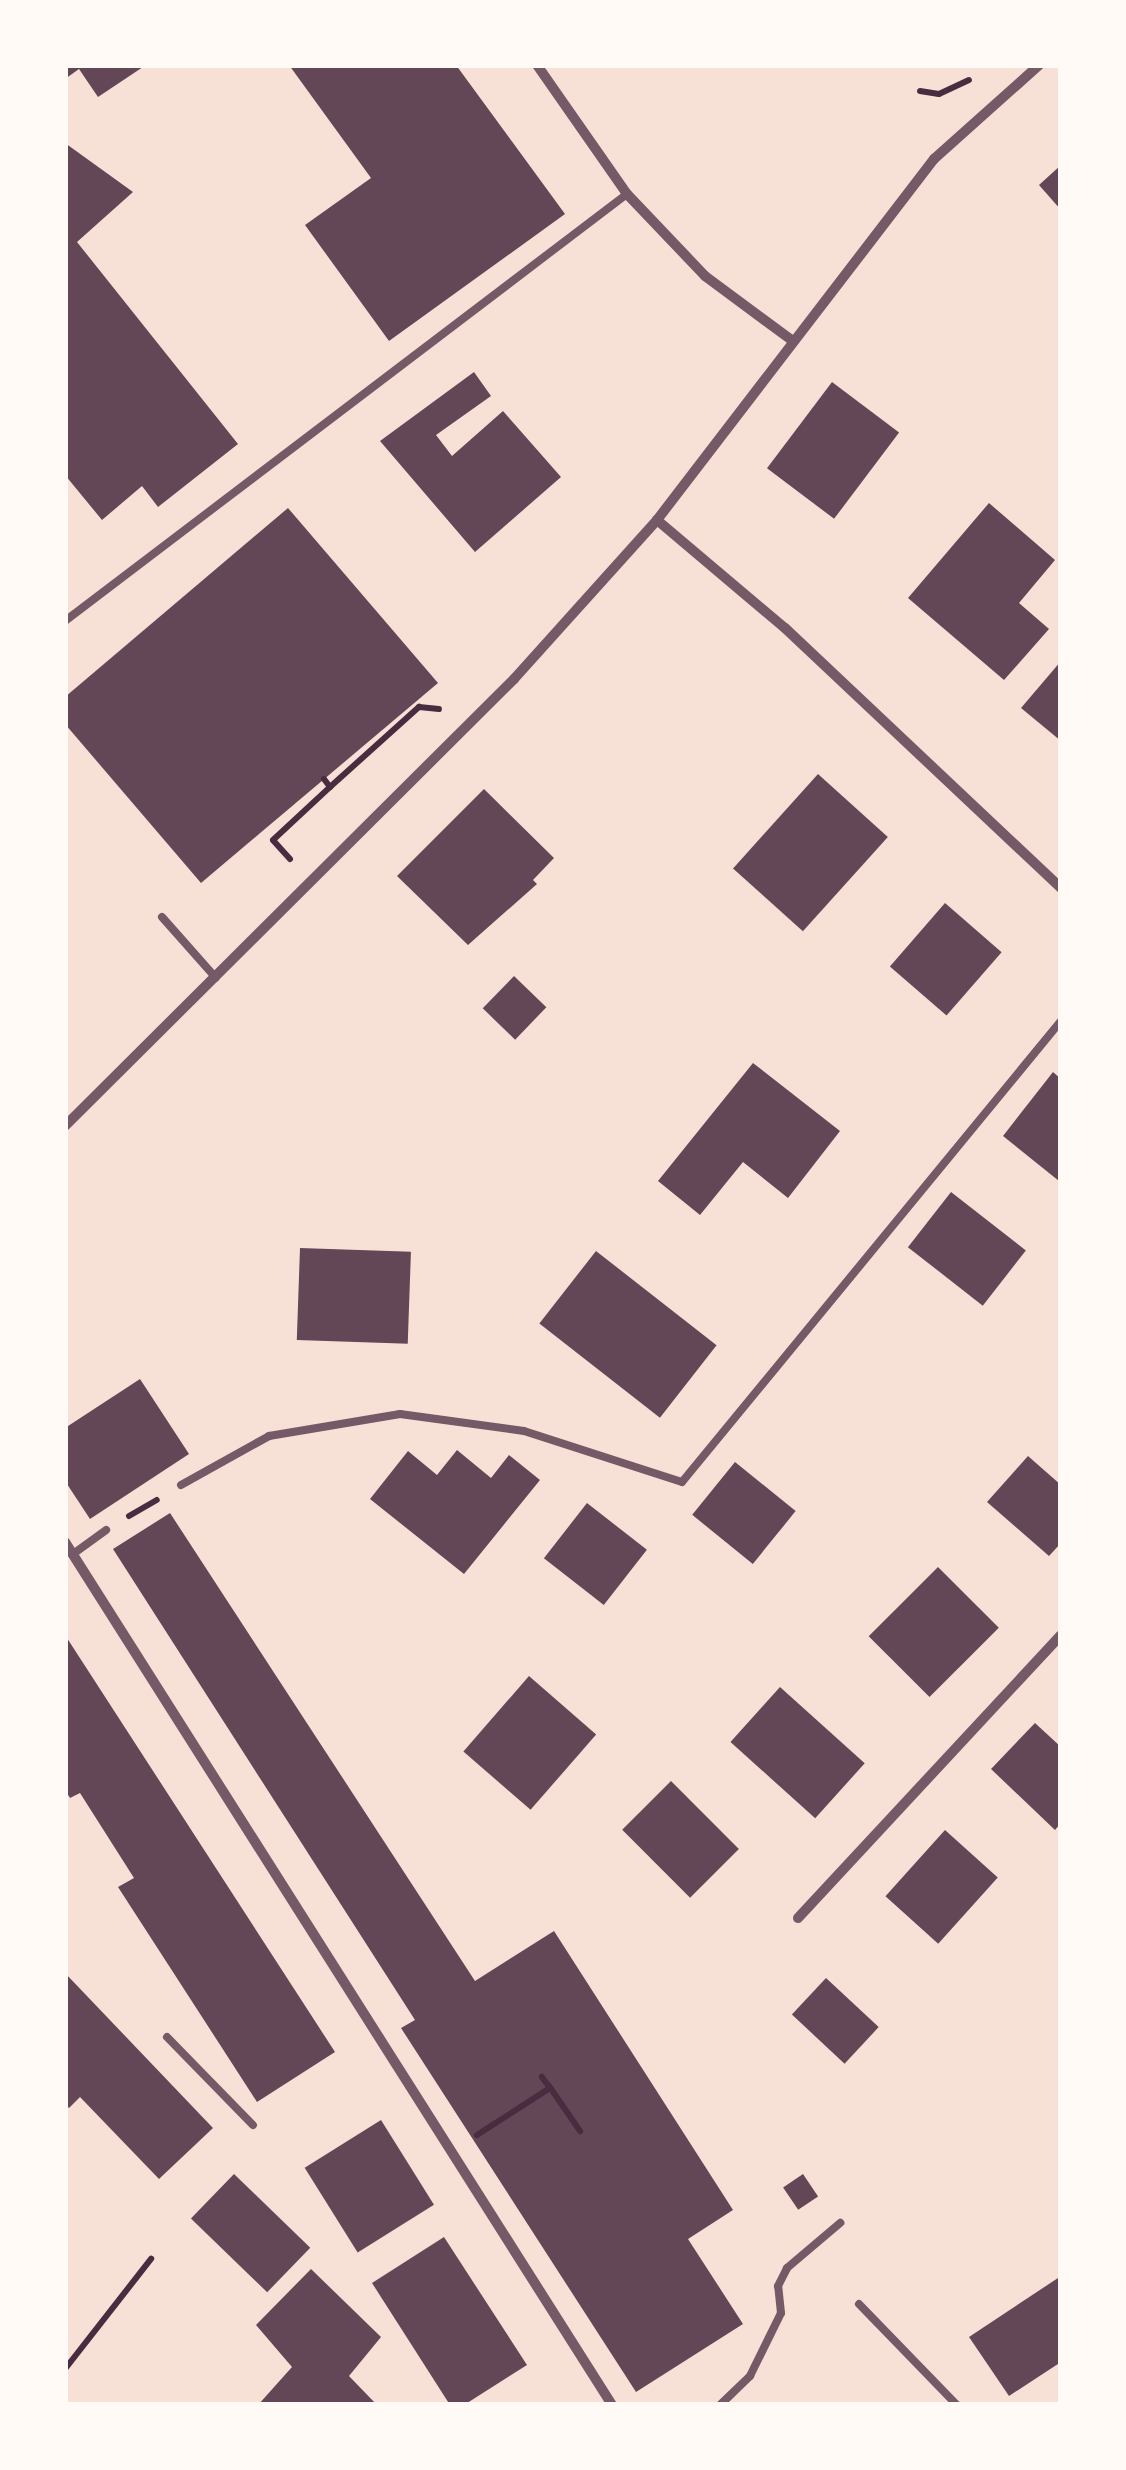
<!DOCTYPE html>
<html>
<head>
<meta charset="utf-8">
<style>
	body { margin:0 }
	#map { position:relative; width:1126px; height:2470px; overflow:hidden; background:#f7e1d7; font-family:"Alegreya Sans",sans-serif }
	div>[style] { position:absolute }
	.building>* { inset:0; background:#644757; transform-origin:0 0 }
	.path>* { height:6px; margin:-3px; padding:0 3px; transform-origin:3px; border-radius:3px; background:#4a2c40 }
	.service>* { height:8px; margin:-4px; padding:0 4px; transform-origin:4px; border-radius:4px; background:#755966 }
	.minor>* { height:10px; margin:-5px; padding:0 5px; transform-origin:5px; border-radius:5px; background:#755966 }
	span { translate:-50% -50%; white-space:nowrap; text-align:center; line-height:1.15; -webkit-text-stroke:10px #fffaf5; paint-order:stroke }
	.frame { position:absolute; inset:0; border:68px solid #fffaf5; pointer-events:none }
</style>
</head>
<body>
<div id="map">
	<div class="building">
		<i style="clip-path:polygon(65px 65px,146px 65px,98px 97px,79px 69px,65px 79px)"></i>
		<i style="clip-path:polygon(289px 65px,456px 65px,565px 214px,389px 341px,305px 225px,371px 178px)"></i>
		<i style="clip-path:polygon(65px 143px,133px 192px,77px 242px,238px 444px,158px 507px,142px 486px,102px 520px,65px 475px)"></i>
		<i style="clip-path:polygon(1061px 165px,1061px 210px,1039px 185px)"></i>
		<i style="clip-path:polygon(474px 372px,491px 396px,436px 435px,452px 456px,503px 411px,561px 477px,475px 552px,380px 441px)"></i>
		<i style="left:832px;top:382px;width:84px;height:108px;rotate:37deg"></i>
		<i style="clip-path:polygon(989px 503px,1055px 560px,1019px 603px,1049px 629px,1004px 680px,908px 598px)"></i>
		<i style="clip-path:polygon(288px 508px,438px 683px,201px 883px,65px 724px,65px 697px)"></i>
		<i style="clip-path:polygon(1061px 661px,1061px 741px,1021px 708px)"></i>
		<i style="left:818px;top:774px;width:94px;height:127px;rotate:42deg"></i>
		<i style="clip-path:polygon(484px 789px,554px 858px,533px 880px,537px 884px,468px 945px,397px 876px)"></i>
		<i style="left:945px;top:903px;width:75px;height:84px;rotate:41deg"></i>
		<i style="left:514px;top:976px;width:45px;height:45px;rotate:44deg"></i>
		<i style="clip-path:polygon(753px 1063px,840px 1131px,788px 1198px,743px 1162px,700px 1215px,658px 1181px)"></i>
		<i style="clip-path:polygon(1053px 1072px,1061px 1079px,1059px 1181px,1003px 1136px)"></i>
		<i style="left:951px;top:1192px;width:95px;height:70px;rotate:38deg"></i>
		<i style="left:300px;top:1248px;width:111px;height:92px;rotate:2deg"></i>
		<i style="left:596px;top:1251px;width:153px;height:92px;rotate:38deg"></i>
		<i style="clip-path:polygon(140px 1379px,189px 1454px,90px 1519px,65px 1481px,65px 1428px)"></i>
		<i style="clip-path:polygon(457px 1450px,491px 1478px,509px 1455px,540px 1480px,464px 1574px,370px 1499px,408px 1451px,437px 1475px)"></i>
		<i style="clip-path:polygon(1028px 1456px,1061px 1485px,1061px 1543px,1049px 1556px,987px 1502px)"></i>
		<i style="left:735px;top:1462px;width:78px;height:68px;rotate:39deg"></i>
		<i style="left:587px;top:1503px;width:76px;height:70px;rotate:38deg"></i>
		<i style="clip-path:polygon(170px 1513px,475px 1981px,554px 1931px,733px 2210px,688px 2239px,743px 2324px,636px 2392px,401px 2028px,415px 2020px,113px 1549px)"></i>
		<i style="left:938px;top:1567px;width:86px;height:98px;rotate:45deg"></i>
		<i style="clip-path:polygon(65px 1635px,335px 2052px,257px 2102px,118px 1887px,134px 1878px,80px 1793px,70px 1798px,65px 1790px)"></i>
		<i style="left:529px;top:1676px;width:89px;height:100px;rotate:41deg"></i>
		<i style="left:780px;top:1687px;width:114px;height:74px;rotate:42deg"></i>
		<i style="clip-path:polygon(1035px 1723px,1061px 1747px,1061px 1823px,1055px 1830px,991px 1769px)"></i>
		<i style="left:671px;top:1781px;width:96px;height:69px;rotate:45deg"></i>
		<i style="left:945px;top:1830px;width:71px;height:89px;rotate:42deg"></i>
		<i style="clip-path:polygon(65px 1973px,213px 2128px,159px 2179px,80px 2097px,69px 2108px,65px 2104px)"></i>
		<i style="left:826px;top:1978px;width:72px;height:50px;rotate:43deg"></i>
		<i style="left:381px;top:2120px;width:100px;height:90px;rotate:58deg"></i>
		<i style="left:234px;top:2174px;width:106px;height:62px;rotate:44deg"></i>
		<i style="left:803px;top:2174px;width:27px;height:24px;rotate:56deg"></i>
		<i style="clip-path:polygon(444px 2237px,527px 2365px,464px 2405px,450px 2405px,372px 2283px)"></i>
		<i style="clip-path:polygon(311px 2269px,381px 2337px,349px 2376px,377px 2405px,258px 2405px,292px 2367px,256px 2325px)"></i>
		<i style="clip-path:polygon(1061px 2276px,1061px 2362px,1009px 2396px,969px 2337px)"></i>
	</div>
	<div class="path">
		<i style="left:920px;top:91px;width:19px;rotate:9deg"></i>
		<i style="left:939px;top:94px;width:33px;rotate:-25deg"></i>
		<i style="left:324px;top:779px;width:10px;rotate:53deg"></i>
		<i style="left:330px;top:787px;width:120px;rotate:-42deg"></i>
		<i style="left:419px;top:707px;width:20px;rotate:6deg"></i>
		<i style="left:290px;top:859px;width:25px;rotate:-132deg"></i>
		<i style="left:273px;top:840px;width:78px;rotate:-42.9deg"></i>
		<i style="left:129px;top:1516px;width:32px;rotate:-30deg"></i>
		<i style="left:549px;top:2086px;width:55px;rotate:55.4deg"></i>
		<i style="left:477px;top:2135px;width:87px;rotate:-32.8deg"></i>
		<i style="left:550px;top:2088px;width:14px;rotate:-126deg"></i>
		<i style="left:65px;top:2369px;width:140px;rotate:-52deg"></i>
	</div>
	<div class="service">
		<i style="left:65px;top:621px;width:706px;rotate:-37.23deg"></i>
		<i style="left:162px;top:917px;width:81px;rotate:48.5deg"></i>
		<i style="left:181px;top:1485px;width:101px;rotate:-29.1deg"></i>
		<i style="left:269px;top:1436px;width:133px;rotate:-9.5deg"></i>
		<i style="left:400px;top:1414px;width:125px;rotate:7.8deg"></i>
		<i style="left:524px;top:1431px;width:166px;rotate:17.9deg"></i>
		<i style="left:682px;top:1482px;width:597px;rotate:-50.58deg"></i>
		<i style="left:73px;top:1554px;width:41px;rotate:-36deg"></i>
		<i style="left:167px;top:2037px;width:123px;rotate:45.7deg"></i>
		<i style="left:859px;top:2304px;width:141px;rotate:45.9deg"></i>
		<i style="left:720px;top:2405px;width:42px;rotate:-44deg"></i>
		<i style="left:750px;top:2376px;width:70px;rotate:-63.8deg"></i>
		<i style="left:781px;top:2313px;width:27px;rotate:-96deg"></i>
		<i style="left:778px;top:2286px;width:20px;rotate:-63deg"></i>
		<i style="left:787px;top:2268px;width:70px;rotate:-40.3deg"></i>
	</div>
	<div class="minor">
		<i style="left:537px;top:65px;width:157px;rotate:55.1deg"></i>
		<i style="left:627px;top:194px;width:113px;rotate:46.4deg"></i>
		<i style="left:705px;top:276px;width:106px;rotate:36.5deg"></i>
		<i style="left:657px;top:520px;width:167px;rotate:40.2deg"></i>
		<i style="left:785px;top:628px;width:379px;rotate:43.3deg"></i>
		<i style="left:65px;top:1126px;width:634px;rotate:-44.87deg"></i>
		<i style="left:514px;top:679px;width:214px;rotate:-48deg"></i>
		<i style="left:657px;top:520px;width:455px;rotate:-52.5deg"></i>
		<i style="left:934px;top:159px;width:141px;rotate:-41.8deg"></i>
		<i style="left:65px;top:1542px;width:1022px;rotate:57.63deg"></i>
		<i style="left:798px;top:1918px;width:386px;rotate:-47.1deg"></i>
	</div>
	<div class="frame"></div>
</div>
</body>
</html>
